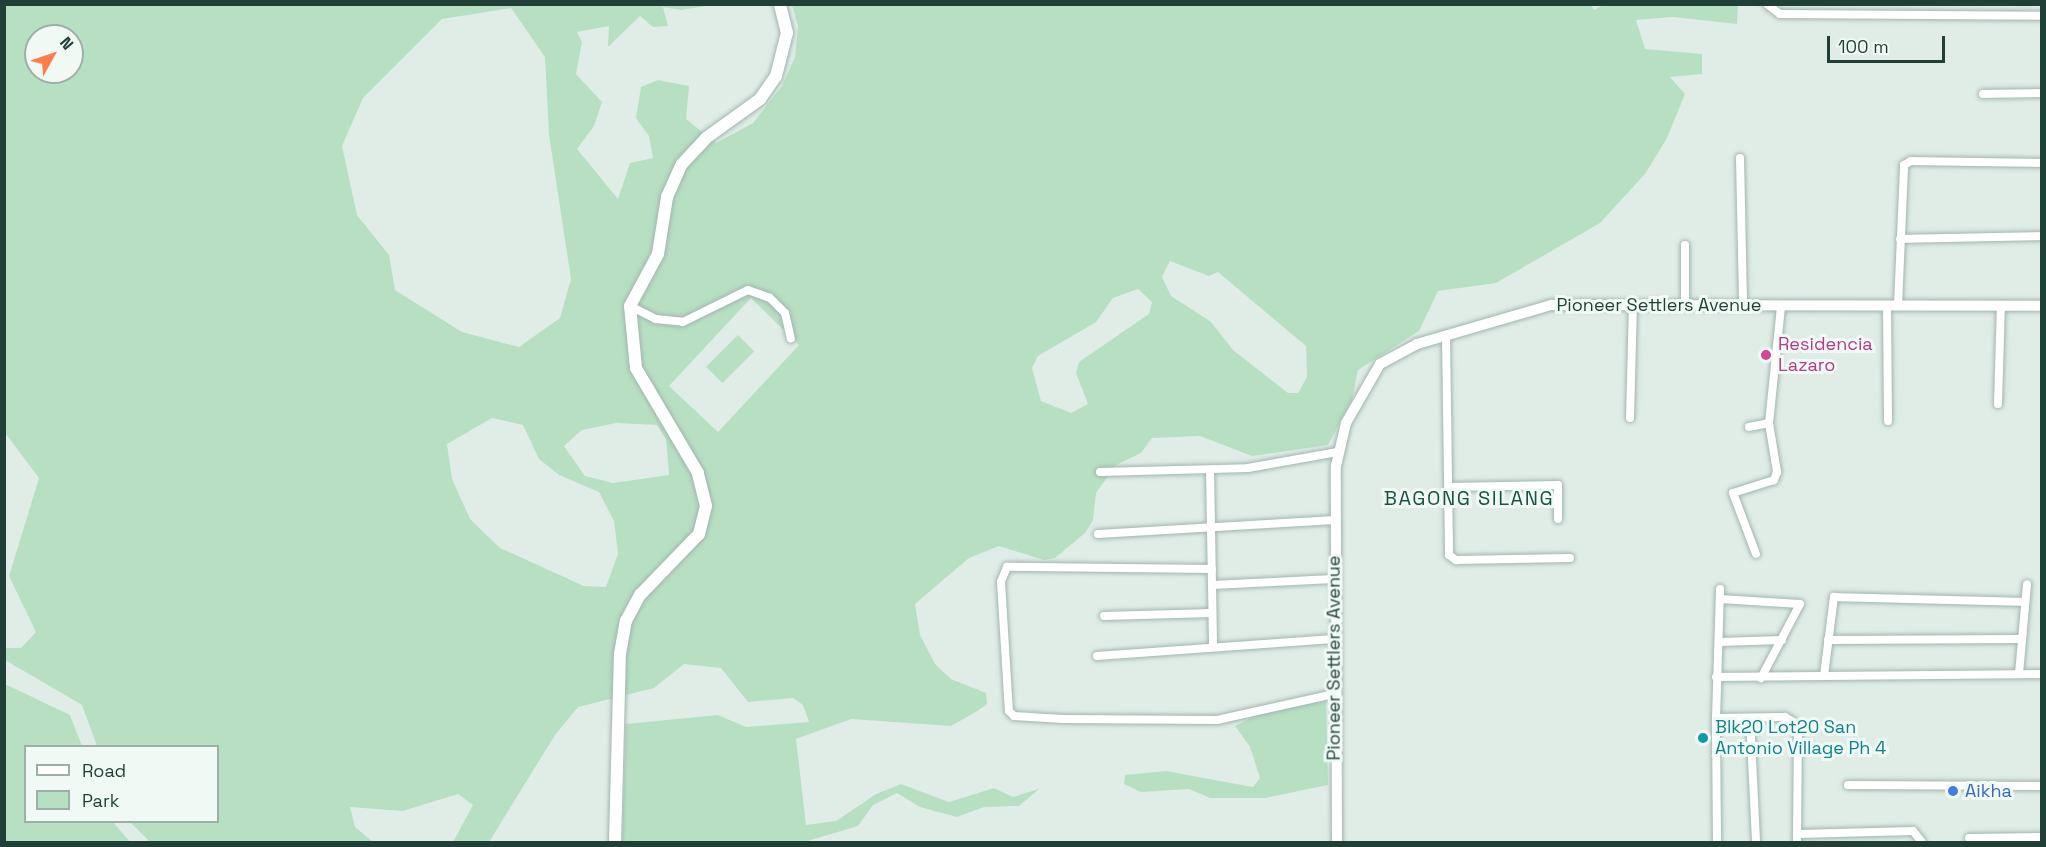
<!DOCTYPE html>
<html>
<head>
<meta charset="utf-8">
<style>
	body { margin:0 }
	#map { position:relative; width:2046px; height:847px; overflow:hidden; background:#e0ede7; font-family:"Space Grotesk",sans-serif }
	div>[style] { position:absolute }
	.green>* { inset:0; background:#b7e0c3; transform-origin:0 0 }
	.roads { filter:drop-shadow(0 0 2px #a2b5af) drop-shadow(0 0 2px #a2b5af) }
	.minor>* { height:8px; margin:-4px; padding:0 4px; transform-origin:4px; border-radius:4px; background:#fff }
	.tertiary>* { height:10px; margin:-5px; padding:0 5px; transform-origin:5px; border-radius:5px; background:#fff }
	.secondary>* { height:12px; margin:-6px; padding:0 6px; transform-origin:6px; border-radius:6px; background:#fff }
	.dots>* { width:16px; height:16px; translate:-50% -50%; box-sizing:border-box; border:3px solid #f1f9f5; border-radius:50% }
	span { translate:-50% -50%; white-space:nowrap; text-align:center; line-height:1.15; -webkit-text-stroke:6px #f1f9f5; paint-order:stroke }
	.street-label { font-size:18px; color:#1f3f37 }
	.hotel-label { font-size:18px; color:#b23c85 }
	.left { translate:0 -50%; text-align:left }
	.culture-label { font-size:18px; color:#0d838f }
	.shop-label { font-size:18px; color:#366cbe }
	.neighbourhood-label { font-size:20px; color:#1a5246; letter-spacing:1.5px }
	.frame { position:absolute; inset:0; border:6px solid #1f3f37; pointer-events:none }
	.legend { position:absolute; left:24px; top:745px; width:195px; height:78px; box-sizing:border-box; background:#f1f9f5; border:2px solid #9dafa9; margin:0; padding:8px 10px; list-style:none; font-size:18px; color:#1f3f37 }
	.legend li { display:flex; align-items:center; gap:12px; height:30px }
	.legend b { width:30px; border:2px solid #9dafa9 }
	.north { position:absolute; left:24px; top:24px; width:60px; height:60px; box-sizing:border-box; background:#f1f9f5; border:2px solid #9dafa9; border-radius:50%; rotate:50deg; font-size:16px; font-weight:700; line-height:24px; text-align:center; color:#1f3f37 }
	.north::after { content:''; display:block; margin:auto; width:21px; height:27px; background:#fe7d4d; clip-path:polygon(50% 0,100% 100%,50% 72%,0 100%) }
	.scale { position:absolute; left:1827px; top:36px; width:118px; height:27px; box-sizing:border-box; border:3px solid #1f3f37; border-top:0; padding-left:8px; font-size:18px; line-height:21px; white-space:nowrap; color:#1f3f37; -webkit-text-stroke:4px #f1f9f5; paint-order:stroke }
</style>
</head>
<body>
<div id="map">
	<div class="green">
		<i style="clip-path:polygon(evenodd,1590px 4px,1594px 10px,1605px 4px,1738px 5px,1737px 24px,1673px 17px,1636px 20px,1645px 49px,1702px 54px,1702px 74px,1670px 77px,1685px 94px,1667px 138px,1645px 174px,1600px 223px,1496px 283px,1438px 291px,1419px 331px,1358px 370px,1352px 399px,1328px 445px,1252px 456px,1200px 436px,1152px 438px,1141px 453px,1116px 465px,1096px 493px,1093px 520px,1085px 533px,1055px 558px,1044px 560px,999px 546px,969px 558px,915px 604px,920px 635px,935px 664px,951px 679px,986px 693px,987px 704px,974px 713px,951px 726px,851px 719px,796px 739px,806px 825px,836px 821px,876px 794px,901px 784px,949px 802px,994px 788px,1013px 797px,1039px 789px,1019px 806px,984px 807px,957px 817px,920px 807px,897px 793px,873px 805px,858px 826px,804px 842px,622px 842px,626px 724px,718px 715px,746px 727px,809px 722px,803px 705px,793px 698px,748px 702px,721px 668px,684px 664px,654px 688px,578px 707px,555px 735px,489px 842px,453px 842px,473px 805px,458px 794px,403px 811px,350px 807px,355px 827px,373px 842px,150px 842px,130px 822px,218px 822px,218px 746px,97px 746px,82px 705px,5px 660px,5px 648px,21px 648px,36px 632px,9px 576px,39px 478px,5px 433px,4px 5px,712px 5px,681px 10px,663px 7px,668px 26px,653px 27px,640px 16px,608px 47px,609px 26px,577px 32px,582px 42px,576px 74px,602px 102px,594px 126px,577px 149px,618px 199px,630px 163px,653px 158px,649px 136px,636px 118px,641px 87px,658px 80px,689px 86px,686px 119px,716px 143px,753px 123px,782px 86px,795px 57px,798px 26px,792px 5px,1590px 4px,511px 8px,545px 57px,549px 135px,571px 279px,560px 318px,519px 347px,462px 332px,395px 290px,389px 255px,357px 215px,342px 146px,363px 98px,442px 19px,511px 8px,1590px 4px,36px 36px,72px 36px,72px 72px,36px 72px,36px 36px,1590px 4px,1170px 261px,1209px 276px,1218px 272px,1306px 346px,1307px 377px,1298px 393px,1288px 393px,1233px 350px,1211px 322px,1171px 296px,1162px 277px,1170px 261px,1590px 4px,1138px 289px,1152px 302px,1149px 314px,1079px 362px,1076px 373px,1088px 404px,1071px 413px,1041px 401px,1032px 368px,1038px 356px,1096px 322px,1113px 298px,1138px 289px,1590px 4px,751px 298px,799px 345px,718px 432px,669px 386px,751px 298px,1590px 4px,492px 418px,523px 425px,539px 459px,559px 475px,599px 492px,614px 521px,618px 554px,606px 587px,584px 586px,500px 548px,470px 519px,452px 479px,447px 444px,492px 418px,1590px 4px,616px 423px,657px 425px,666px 439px,669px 475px,613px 483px,585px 476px,564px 446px,582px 430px,616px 423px)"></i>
		<i style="left:738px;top:335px;width:23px;height:45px;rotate:45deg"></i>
		<i style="clip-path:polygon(5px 684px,70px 715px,82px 746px,26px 746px,26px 822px,113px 822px,130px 842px,5px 842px)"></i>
		<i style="clip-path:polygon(1326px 701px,1328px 785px,1265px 798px,1210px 798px,1189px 789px,1141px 792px,1124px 784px,1125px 775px,1166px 771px,1253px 787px,1260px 778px,1250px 747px,1235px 726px,1267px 710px)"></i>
	</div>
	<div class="roads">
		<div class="minor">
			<i style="left:1767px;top:4px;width:16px;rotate:38deg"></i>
			<i style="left:1780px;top:14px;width:262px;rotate:0.4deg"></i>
			<i style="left:1983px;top:94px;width:59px;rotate:-1deg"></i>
			<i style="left:1740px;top:158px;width:147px;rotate:88.8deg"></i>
			<i style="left:1900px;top:239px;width:142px;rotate:-1.2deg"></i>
			<i style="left:1685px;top:245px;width:60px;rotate:90deg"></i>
			<i style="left:1887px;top:305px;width:116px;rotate:89.5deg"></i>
			<i style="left:1898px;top:305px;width:140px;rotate:-87.5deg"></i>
			<i style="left:1904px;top:165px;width:8px;rotate:-30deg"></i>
			<i style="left:1911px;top:161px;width:131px;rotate:0.9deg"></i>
			<i style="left:630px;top:306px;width:29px;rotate:27deg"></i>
			<i style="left:656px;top:319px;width:27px;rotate:6deg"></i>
			<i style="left:683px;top:322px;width:72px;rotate:-26.2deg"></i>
			<i style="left:748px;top:290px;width:23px;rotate:20deg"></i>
			<i style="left:770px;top:298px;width:21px;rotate:45deg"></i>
			<i style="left:785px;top:313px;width:26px;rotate:77deg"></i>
			<i style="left:1446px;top:335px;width:220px;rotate:89.2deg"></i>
			<i style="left:1449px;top:555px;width:9px;rotate:36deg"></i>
			<i style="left:1456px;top:560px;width:114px;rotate:-1deg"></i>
			<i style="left:1998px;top:404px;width:99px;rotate:-88.3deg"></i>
			<i style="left:1630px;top:418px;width:113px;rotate:-88.5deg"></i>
			<i style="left:1769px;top:423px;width:118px;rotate:-84.1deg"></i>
			<i style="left:1749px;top:427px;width:20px;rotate:-11deg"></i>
			<i style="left:1769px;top:423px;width:50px;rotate:80.7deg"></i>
			<i style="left:1777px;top:472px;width:9px;rotate:111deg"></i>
			<i style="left:1774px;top:480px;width:43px;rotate:162.4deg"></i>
			<i style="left:1733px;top:493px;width:65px;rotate:69.3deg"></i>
			<i style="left:1210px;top:470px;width:174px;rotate:89deg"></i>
			<i style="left:1100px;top:472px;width:148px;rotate:-1.5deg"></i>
			<i style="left:1248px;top:468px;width:91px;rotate:-10.1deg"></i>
			<i style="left:1450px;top:487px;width:108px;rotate:-1.1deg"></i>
			<i style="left:1558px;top:485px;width:34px;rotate:90deg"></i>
			<i style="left:1098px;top:534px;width:237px;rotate:-3.4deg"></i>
			<i style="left:1212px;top:569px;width:205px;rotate:-179.4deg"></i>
			<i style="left:1007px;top:567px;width:16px;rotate:112deg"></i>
			<i style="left:1001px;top:582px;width:129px;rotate:86.5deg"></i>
			<i style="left:1009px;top:711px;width:7px;rotate:45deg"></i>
			<i style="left:1014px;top:716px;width:49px;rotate:3.5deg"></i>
			<i style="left:1063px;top:719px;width:154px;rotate:0.4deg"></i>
			<i style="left:1217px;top:720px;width:119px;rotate:-12.6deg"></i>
			<i style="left:1213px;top:585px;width:120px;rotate:-2.9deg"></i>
			<i style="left:1720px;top:599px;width:80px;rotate:3.6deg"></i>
			<i style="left:1800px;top:604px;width:84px;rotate:117.8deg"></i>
			<i style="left:1104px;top:616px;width:108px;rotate:-1.6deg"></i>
			<i style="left:1828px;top:640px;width:194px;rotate:-0.3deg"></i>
			<i style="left:1719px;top:642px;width:63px;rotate:-1.8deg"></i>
			<i style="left:1097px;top:656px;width:237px;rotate:-4.1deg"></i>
			<i style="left:2019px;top:674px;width:90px;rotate:-84.9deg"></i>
			<i style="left:1824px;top:675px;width:79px;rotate:-82.7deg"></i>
			<i style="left:1834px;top:597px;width:191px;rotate:1.5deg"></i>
			<i style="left:1716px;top:677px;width:326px;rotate:-0.5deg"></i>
			<i style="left:1716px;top:718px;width:129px;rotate:-88.2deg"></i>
			<i style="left:1750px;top:718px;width:124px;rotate:87.2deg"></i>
			<i style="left:1848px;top:785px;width:194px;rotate:0.3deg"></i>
			<i style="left:1797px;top:834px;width:116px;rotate:-1.5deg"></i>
			<i style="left:1913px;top:831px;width:14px;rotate:51deg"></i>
			<i style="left:1969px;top:838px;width:73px;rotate:-0.8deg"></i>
			<i style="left:1717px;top:842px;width:124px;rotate:-90.5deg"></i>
			<i style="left:1716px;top:718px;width:69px;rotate:-0.8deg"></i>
			<i style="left:1785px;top:717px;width:15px;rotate:32deg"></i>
			<i style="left:1798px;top:725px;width:117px;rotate:90.5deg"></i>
		</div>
		<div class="tertiary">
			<i style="left:1337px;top:842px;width:376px;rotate:-90.2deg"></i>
			<i style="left:1336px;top:466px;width:44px;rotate:-76.9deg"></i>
			<i style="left:1346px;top:423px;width:68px;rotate:-60deg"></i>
			<i style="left:1380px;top:364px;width:42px;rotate:-28.4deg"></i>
			<i style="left:1417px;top:344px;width:140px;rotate:-16.2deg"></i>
			<i style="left:1551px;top:305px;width:491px;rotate:0.1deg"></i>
		</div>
		<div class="secondary">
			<i style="left:615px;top:842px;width:188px;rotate:-88.5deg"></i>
			<i style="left:620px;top:654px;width:34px;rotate:-80deg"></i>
			<i style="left:626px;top:621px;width:30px;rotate:-62deg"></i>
			<i style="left:640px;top:595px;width:85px;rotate:-46deg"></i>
			<i style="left:699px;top:534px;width:29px;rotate:-76deg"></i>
			<i style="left:706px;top:506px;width:34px;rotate:-104deg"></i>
			<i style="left:698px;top:473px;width:122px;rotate:-120.6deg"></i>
			<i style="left:636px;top:368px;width:62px;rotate:-95.5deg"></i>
			<i style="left:630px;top:306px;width:59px;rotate:-61.7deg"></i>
			<i style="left:658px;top:254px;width:58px;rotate:-81deg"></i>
			<i style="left:667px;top:197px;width:36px;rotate:-66deg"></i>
			<i style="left:682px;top:164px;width:35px;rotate:-47deg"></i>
			<i style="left:706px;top:138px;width:67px;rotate:-35.8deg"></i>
			<i style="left:760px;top:99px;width:28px;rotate:-55deg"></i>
			<i style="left:776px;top:76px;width:44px;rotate:-75.7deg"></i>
			<i style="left:787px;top:33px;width:30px;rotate:-104deg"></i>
		</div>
	</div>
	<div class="dots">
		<i style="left:1766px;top:355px;background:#d1479c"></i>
		<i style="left:1703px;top:738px;background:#0f9aa8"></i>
		<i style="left:1953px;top:791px;background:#3f7fe0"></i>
	</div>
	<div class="street-label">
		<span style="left:1659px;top:305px">Pioneer Settlers Avenue</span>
		<span style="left:1334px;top:658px;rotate:-90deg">Pioneer Settlers Avenue</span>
	</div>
	<div class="hotel-label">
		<span class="left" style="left:1778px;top:355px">Residencia<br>Lazaro</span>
	</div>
	<div class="culture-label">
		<span class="left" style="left:1715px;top:738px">Blk20 Lot20 San<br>Antonio Village Ph 4</span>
	</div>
	<div class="shop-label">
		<span class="left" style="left:1965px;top:791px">Aikha</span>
	</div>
	<div class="neighbourhood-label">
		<span style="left:1469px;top:498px">BAGONG SILANG</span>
	</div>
	<div class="frame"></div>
	<ul class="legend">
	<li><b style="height:8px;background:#fff"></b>Road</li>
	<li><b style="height:16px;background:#b7e0c3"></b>Park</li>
	</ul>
	<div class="north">N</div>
	<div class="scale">100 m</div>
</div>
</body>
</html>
